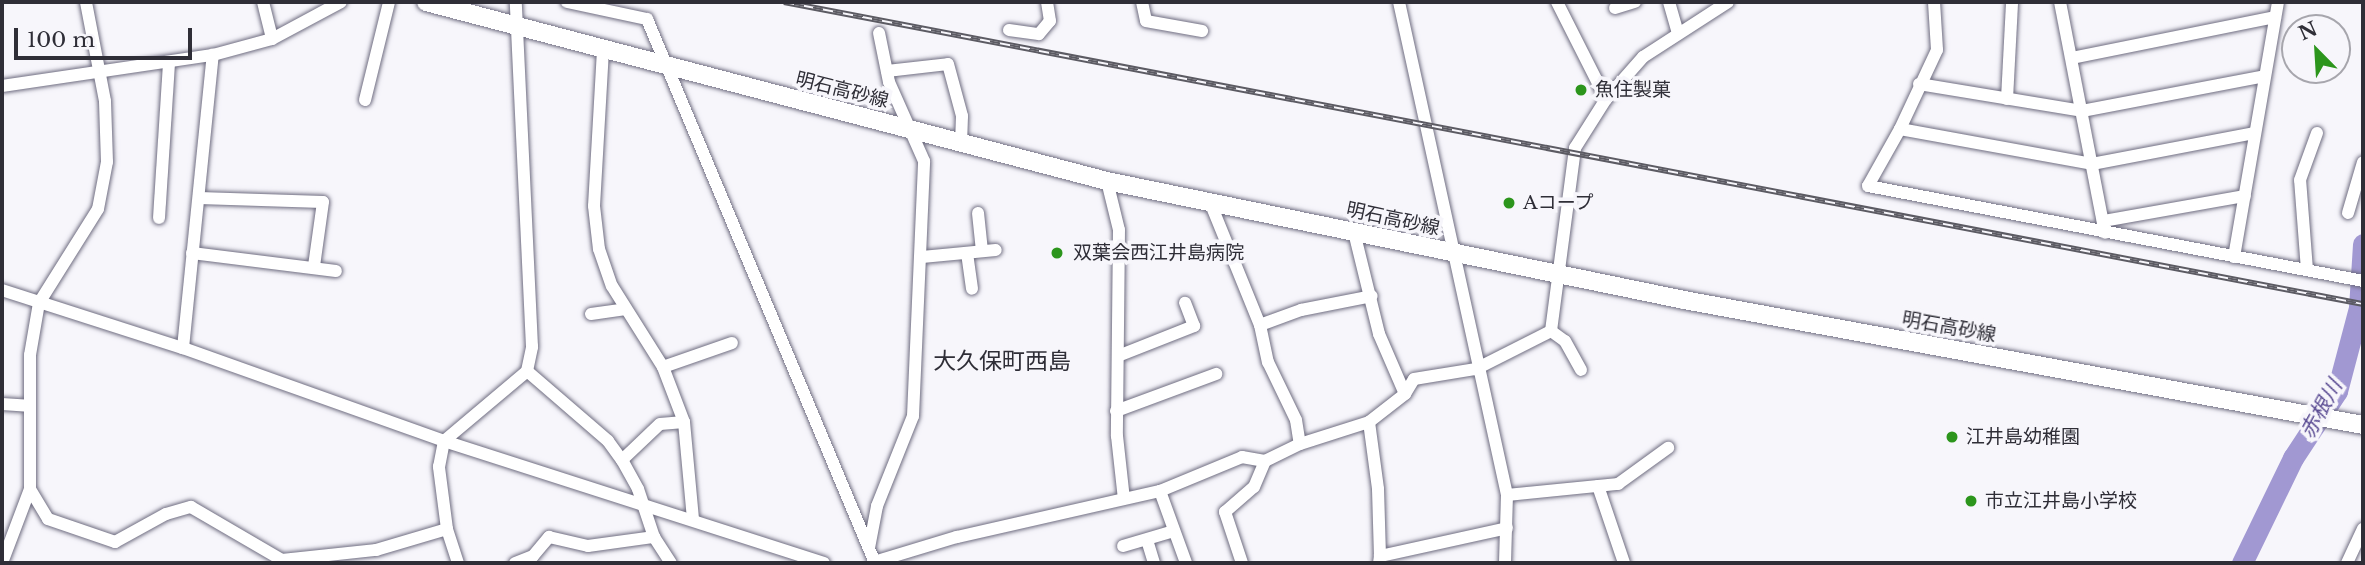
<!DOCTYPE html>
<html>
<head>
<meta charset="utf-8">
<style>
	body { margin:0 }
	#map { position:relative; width:2365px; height:565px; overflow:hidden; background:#f7f6fb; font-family:"Libre Baskerville","Noto Sans JP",serif }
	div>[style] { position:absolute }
	.river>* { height:21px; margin:-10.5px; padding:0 10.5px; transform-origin:10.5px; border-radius:10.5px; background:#a198d2 }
	.roads { filter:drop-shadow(0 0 2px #6f6d81) drop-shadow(0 0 2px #6f6d81) }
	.minor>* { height:12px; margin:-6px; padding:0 6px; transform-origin:6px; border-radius:6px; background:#fff }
	.secondary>* { height:18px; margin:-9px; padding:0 9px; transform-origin:9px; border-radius:9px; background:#fff }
	.rail>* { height:6px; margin-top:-3px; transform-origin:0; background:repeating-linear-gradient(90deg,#f7f6fb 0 10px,#5c5b63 0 20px); box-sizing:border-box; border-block:2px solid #5c5b63 }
	.dots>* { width:19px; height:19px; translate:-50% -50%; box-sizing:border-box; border:4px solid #f7f6fb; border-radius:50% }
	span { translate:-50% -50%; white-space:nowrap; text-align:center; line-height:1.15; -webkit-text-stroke:7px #f7f6fb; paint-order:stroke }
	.street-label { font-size:19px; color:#2f2e37 }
	.poi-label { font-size:19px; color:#2f2e37 }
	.left { translate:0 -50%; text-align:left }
	.water-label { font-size:21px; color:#584991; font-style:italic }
	.quarter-label { font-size:23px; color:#2f2e37 }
	.frame { position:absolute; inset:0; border:4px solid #2f2e37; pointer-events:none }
	.north { position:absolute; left:2281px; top:14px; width:70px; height:70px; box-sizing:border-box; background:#f7f6fb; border:2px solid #a7a6ad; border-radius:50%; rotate:336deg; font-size:19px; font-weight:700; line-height:28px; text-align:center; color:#2f2e37 }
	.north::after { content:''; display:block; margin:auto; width:24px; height:32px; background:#2c951c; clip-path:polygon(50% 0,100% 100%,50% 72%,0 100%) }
	.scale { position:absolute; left:14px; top:28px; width:178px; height:32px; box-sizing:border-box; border:4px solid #2f2e37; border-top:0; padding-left:9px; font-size:21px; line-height:24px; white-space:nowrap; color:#2f2e37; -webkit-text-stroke:5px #f7f6fb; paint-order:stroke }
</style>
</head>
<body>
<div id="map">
	<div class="river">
		<i style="left:2242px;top:563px;width:117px;rotate:-64.1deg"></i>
		<i style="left:2293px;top:458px;width:80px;rotate:-56.7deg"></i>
		<i style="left:2337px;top:391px;width:86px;rotate:-75.2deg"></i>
		<i style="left:2359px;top:308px;width:64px;rotate:-86.4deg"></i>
	</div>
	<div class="roads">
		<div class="minor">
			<i style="left:263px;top:2px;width:38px;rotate:76deg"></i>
			<i style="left:567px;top:2px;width:82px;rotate:12deg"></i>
			<i style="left:647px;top:19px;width:590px;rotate:67.26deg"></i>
			<i style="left:1142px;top:2px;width:19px;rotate:78deg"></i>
			<i style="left:1146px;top:21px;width:57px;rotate:10.1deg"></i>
			<i style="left:1399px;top:2px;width:505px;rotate:77.64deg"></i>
			<i style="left:1507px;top:495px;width:68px;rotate:91.7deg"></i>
			<i style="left:1557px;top:2px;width:109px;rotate:63.2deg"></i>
			<i style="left:1669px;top:2px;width:33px;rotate:74deg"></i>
			<i style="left:1934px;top:2px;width:48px;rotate:86.4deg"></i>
			<i style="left:1937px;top:50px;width:87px;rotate:115.1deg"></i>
			<i style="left:1900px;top:129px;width:65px;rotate:119.3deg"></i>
			<i style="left:1868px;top:186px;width:504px;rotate:10.86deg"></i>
			<i style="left:2060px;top:2px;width:235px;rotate:79deg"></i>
			<i style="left:1615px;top:8px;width:21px;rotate:-17deg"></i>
			<i style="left:1009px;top:30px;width:30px;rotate:8deg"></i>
			<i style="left:1039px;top:34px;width:17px;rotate:-50deg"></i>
			<i style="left:1050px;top:21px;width:19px;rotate:-99deg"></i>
			<i style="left:603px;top:50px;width:156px;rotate:93.3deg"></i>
			<i style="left:594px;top:206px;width:43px;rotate:83.4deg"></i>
			<i style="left:599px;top:249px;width:39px;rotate:71deg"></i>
			<i style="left:612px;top:286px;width:96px;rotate:57.8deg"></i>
			<i style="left:663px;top:367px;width:59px;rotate:69.1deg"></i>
			<i style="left:684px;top:422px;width:97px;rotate:84.7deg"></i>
			<i style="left:2072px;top:58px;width:207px;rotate:-11.4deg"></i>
			<i style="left:887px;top:71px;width:61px;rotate:-6.5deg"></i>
			<i style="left:948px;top:64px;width:54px;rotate:74.9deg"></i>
			<i style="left:962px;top:116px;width:26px;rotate:92deg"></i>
			<i style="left:1919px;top:84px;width:165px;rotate:9.4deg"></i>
			<i style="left:2082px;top:111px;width:186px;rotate:-10.8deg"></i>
			<i style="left:2px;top:86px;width:213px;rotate:-8.4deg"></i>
			<i style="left:213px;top:55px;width:61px;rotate:-15.2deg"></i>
			<i style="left:272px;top:39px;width:78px;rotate:-28.2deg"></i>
			<i style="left:2007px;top:99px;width:97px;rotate:-87deg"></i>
			<i style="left:365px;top:100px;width:101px;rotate:-76.2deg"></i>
			<i style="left:1900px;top:129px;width:195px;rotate:10.3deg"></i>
			<i style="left:2092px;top:164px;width:166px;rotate:-10.8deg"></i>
			<i style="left:1107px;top:181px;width:50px;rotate:76.2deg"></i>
			<i style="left:1119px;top:230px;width:206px;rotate:90.6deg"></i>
			<i style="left:1117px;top:436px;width:63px;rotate:83.7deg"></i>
			<i style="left:199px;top:198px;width:124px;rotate:1.8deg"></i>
			<i style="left:323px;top:202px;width:65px;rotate:98deg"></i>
			<i style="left:1210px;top:202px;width:133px;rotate:67.9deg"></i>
			<i style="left:1260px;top:325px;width:38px;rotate:78deg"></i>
			<i style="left:1268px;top:362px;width:64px;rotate:64.2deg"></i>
			<i style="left:1296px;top:420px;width:24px;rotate:81deg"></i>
			<i style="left:978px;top:213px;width:38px;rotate:84deg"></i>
			<i style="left:2348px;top:213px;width:53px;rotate:-73.6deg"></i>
			<i style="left:159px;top:218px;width:156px;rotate:-86.3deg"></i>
			<i style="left:2103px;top:221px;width:144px;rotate:-10deg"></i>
			<i style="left:1354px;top:232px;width:105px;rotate:76.2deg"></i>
			<i style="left:1379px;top:334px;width:65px;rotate:66.6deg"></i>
			<i style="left:192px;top:253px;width:145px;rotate:7.1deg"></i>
			<i style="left:967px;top:253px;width:36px;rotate:82deg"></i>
			<i style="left:922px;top:257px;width:74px;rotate:-5.4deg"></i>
			<i style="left:2234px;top:257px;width:259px;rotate:-80.2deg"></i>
			<i style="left:2307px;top:270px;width:90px;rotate:-94.4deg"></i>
			<i style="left:2300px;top:180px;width:50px;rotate:-70.1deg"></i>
			<i style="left:2px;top:290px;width:190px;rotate:17.8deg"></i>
			<i style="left:183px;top:348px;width:277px;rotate:19.6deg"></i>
			<i style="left:444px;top:441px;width:399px;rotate:17.8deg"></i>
			<i style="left:591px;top:314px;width:35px;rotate:-8deg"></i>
			<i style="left:1260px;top:325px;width:44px;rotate:-20.1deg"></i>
			<i style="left:1301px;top:310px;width:72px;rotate:-11.2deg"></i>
			<i style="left:1551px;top:331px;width:17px;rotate:36deg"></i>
			<i style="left:1565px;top:341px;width:33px;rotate:61deg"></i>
			<i style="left:183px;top:348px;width:295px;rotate:-84.2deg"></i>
			<i style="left:1118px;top:356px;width:82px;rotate:-21.5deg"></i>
			<i style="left:1194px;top:326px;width:25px;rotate:-111deg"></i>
			<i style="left:663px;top:367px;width:73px;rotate:-19.2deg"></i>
			<i style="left:527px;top:371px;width:107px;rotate:40.8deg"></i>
			<i style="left:608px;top:441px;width:24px;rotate:54deg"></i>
			<i style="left:622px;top:460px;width:33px;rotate:61deg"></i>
			<i style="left:638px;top:489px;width:51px;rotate:71.6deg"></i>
			<i style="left:654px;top:537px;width:31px;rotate:57deg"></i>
			<i style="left:2px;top:404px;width:26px;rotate:4deg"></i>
			<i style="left:1116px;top:411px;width:107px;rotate:-20.3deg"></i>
			<i style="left:1369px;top:422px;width:68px;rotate:82.3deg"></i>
			<i style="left:1378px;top:489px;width:67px;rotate:88.3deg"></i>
			<i style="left:622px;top:460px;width:52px;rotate:-43.5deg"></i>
			<i style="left:660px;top:424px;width:24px;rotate:-5deg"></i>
			<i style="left:1598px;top:486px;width:81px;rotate:71.3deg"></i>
			<i style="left:30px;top:489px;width:35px;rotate:59deg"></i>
			<i style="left:48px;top:519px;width:71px;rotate:18.9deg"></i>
			<i style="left:115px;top:542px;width:58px;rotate:-28.8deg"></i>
			<i style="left:166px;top:514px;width:26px;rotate:-16deg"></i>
			<i style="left:191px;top:507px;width:105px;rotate:30.2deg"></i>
			<i style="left:282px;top:560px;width:95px;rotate:-6.1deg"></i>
			<i style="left:376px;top:550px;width:74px;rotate:-16.5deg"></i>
			<i style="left:1160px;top:491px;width:77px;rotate:70.1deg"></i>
			<i style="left:1507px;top:495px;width:112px;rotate:-5.7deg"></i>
			<i style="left:1618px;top:484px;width:62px;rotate:-35.8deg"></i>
			<i style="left:1147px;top:540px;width:24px;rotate:73deg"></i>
			<i style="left:1123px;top:546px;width:53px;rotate:-16.4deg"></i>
			<i style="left:869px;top:548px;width:43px;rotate:-79.2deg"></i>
			<i style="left:877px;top:506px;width:97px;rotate:-68.2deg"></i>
			<i style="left:913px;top:416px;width:255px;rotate:-87.5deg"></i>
			<i style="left:924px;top:161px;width:86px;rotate:-113.9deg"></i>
			<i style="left:889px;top:82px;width:50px;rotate:-101.5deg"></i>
			<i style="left:874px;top:562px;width:87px;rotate:-16.8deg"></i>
			<i style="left:957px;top:537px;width:208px;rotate:-12.8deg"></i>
			<i style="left:1160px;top:491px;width:89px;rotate:-22.5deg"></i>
			<i style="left:1242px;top:457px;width:23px;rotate:10deg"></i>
			<i style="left:1265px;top:461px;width:39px;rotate:-26deg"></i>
			<i style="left:1300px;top:444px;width:72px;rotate:-17.7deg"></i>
			<i style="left:1369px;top:422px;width:46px;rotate:-37.9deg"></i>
			<i style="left:1405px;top:394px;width:17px;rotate:-59deg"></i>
			<i style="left:1414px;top:379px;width:63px;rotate:-9.2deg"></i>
			<i style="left:1476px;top:369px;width:84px;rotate:-26.9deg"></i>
			<i style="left:1551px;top:331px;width:185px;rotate:-82.5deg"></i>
			<i style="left:1575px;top:148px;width:58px;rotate:-57.7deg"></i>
			<i style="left:1606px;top:99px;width:56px;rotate:-48.6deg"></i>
			<i style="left:1643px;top:57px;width:101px;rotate:-32.9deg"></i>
			<i style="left:2px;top:563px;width:79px;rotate:-69.3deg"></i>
			<i style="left:30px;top:489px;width:134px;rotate:-90deg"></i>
			<i style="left:30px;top:355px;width:53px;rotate:-80.2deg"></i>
			<i style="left:39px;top:303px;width:111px;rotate:-57.9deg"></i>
			<i style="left:98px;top:209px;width:48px;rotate:-79.2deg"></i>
			<i style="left:107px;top:162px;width:61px;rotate:-91.9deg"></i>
			<i style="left:105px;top:101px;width:101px;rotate:-100.9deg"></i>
			<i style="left:458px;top:563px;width:36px;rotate:-108deg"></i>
			<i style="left:447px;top:529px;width:63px;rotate:-97.4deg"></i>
			<i style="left:439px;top:467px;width:26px;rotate:-79deg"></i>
			<i style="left:444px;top:441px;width:109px;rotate:-40.1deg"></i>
			<i style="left:527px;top:371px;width:25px;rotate:-78deg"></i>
			<i style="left:532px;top:347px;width:345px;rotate:-92.7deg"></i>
			<i style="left:515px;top:563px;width:19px;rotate:-21deg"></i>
			<i style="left:533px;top:556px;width:25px;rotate:-50deg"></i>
			<i style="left:549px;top:537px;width:40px;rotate:13deg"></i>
			<i style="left:588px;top:546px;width:67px;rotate:-7.8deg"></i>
			<i style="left:1242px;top:563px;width:54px;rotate:-108.4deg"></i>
			<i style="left:1225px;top:512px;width:38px;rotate:-41deg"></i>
			<i style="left:1254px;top:487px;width:28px;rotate:-67deg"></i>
			<i style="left:1379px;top:563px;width:7px;rotate:-82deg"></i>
			<i style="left:1380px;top:556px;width:130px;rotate:-12.4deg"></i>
			<i style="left:2347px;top:563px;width:38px;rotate:-65deg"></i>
		</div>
		<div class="secondary">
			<i style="left:426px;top:2px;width:704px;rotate:14.73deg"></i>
			<i style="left:1107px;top:181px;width:589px;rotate:11.65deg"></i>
			<i style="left:1684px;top:300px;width:690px;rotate:10.43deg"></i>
		</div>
	</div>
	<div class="rail">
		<i style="left:784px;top:2px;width:1608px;rotate:10.83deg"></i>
	</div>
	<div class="dots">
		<i style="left:1581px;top:90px;background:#2c951c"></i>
		<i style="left:1509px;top:203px;background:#2c951c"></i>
		<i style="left:1057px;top:253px;background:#2c951c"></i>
		<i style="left:1952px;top:437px;background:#2c951c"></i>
		<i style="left:1971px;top:501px;background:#2c951c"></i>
	</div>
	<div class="street-label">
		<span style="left:842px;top:90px;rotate:14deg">明石高砂線</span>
		<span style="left:1393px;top:219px;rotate:12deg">明石高砂線</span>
		<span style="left:1949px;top:327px;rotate:10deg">明石高砂線</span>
	</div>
	<div class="poi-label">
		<span class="left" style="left:1595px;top:90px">魚住製菓</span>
		<span class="left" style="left:1523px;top:203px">Aコープ</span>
		<span class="left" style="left:1073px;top:253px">双葉会西江井島病院</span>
		<span class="left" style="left:1966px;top:437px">江井島幼稚園</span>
		<span class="left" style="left:1985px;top:501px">市立江井島小学校</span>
	</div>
	<div class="water-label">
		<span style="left:2321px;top:409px;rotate:-61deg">赤根川</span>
	</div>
	<div class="quarter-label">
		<span style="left:1002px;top:361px">大久保町西島</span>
	</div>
	<div class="frame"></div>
	<div class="north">N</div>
	<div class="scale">100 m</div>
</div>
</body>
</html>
